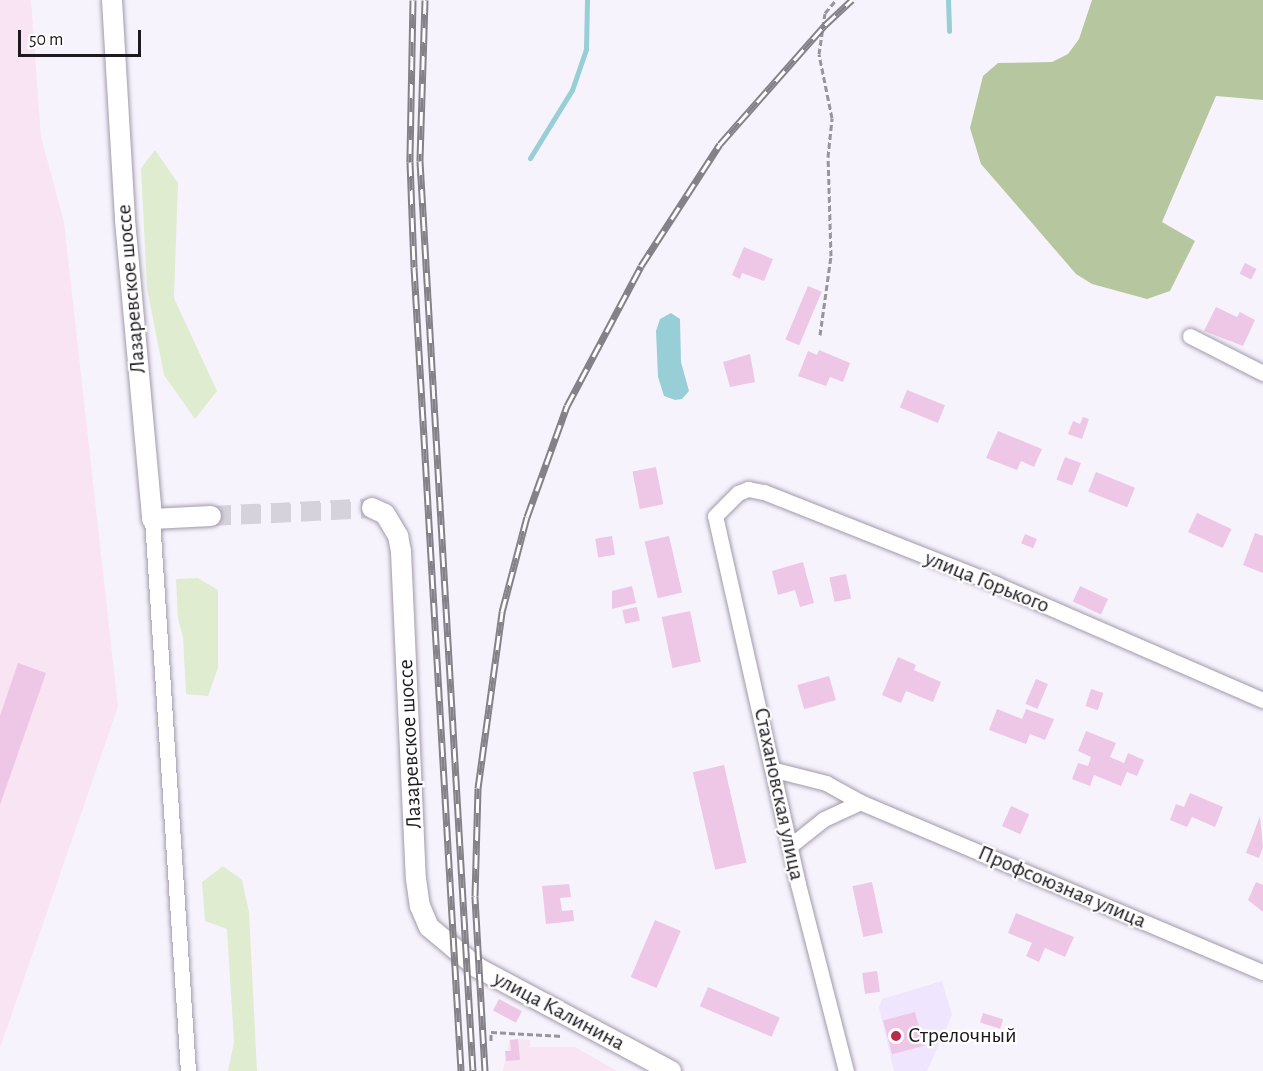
<!DOCTYPE html>
<html>
<head>
<meta charset="utf-8">
<style>
	body { margin:0 }
	#map { position:relative; width:1263px; height:1071px; overflow:hidden; background:#f7f3fd; font-family:"Alegreya Sans",sans-serif }
	div>[style] { position:absolute }
	.built>* { inset:0; background:#efe5fe }
	.industrial>* { inset:0; background:#f8e4f3 }
	.green>* { inset:0; background:#e0ecd0 }
	.forest>* { inset:0; background:#b6c79f }
	.water>* { inset:0; background:#98cfd7 }
	.stream>* { height:5px; margin:-2.5px; padding:0 2.5px; transform-origin:2.5px; border-radius:2.5px; background:#98cfd7 }
	.building>* { inset:0; background:#edc7e5; transform-origin:0 0 }
	.tertiary-tunnel>* { height:20px; margin-top:-10px; transform-origin:0; background:repeating-linear-gradient(90deg,#d6d2dc 0 20px,transparent 0 30px) }
	.path>* { height:3px; margin-top:-1.5px; transform-origin:0; background:repeating-linear-gradient(90deg,#98949c 0 6px,transparent 0 9px) }
	.roads { filter:drop-shadow(0 0 2px #a19aaa) drop-shadow(0 0 2px #a19aaa) }
	.minor>* { height:15px; margin:-7.5px; padding:0 7.5px; transform-origin:7.5px; border-radius:7.5px; background:#fff }
	.tertiary>* { height:20px; margin:-10px; padding:0 10px; transform-origin:10px; border-radius:10px; background:#fff }
	.rail>* { height:7px; margin-top:-3.5px; transform-origin:0; background:repeating-linear-gradient(90deg,#fff 0 14px,#858189 0 28px); box-sizing:border-box; border-block:2px solid #858189 }
	.dots>* { width:16px; height:16px; translate:-50% -50%; box-sizing:border-box; border:3px solid #fff; border-radius:50% }
	span { translate:-50% -50%; white-space:nowrap; text-align:center; line-height:1.15; -webkit-text-stroke:4.5px #fff; paint-order:stroke }
	.street-label { font-size:22px; color:#1c191f }
	.poi-label { font-size:22px; color:#1c191f }
	.left { translate:0 -50%; text-align:left }
	.scale { position:absolute; left:18px; top:30px; width:123px; height:27px; box-sizing:border-box; border:3px solid #1c191f; border-top:0; padding-left:8px; font-size:18px; line-height:21px; white-space:nowrap; color:#1c191f; -webkit-text-stroke:4px #fff; paint-order:stroke }
</style>
</head>
<body>
<div id="map">
	<div class="built">
		<i style="clip-path:polygon(942px 981px,952px 1015px,927px 1071px,894px 1071px,879px 1008px,882px 999px)"></i>
	</div>
	<div class="industrial">
		<i style="clip-path:polygon(0 0,31px 0,41px 137px,64px 222px,118px 707px,0 1048px)"></i>
		<i style="clip-path:polygon(518px 1039px,530px 1040px,530px 1047px,575px 1047px,617px 1071px,503px 1071px,510px 1040px)"></i>
	</div>
	<div class="green">
		<i style="clip-path:polygon(155px 150px,178px 183px,174px 298px,217px 391px,195px 419px,164px 375px,147px 288px,141px 168px)"></i>
		<i style="clip-path:polygon(198px 578px,218px 590px,218px 668px,208px 696px,186px 694px,183px 637px,178px 618px,176px 579px)"></i>
		<i style="clip-path:polygon(223px 866px,242px 880px,249px 912px,257px 1071px,228px 1071px,234px 1042px,227px 929px,205px 921px,202px 882px)"></i>
	</div>
	<div class="forest">
		<i style="clip-path:polygon(1092px 0,1263px 0,1263px 100px,1216px 96px,1162px 222px,1195px 241px,1170px 291px,1147px 299px,1092px 284px,1076px 274px,981px 164px,970px 128px,983px 76px,998px 63px,1052px 62px,1068px 54px,1079px 39px)"></i>
	</div>
	<div class="water">
		<i style="clip-path:polygon(671px 313px,680px 319px,681px 362px,689px 391px,682px 399px,675px 400px,664px 396px,658px 377px,656px 331px,660px 319px)"></i>
	</div>
	<div class="stream">
		<i style="left:948px;top:0;width:31px;rotate:88deg"></i>
		<i style="left:530px;top:158px;width:80px;rotate:-58.3deg"></i>
		<i style="left:572px;top:90px;width:43px;rotate:-71.1deg"></i>
		<i style="left:586px;top:49px;width:49px;rotate:-88.8deg"></i>
	</div>
	<div class="building">
		<i style="clip-path:polygon(744px 247px,773px 259px,764px 281px,742px 273px,740px 279px,732px 275px)"></i>
		<i style="left:1245px;top:263px;width:13px;height:12px;rotate:27deg"></i>
		<i style="left:808px;top:286px;width:15px;height:58px;rotate:23deg"></i>
		<i style="clip-path:polygon(1216px 307px,1237px 317px,1240px 312px,1255px 320px,1243px 346px,1204px 331px)"></i>
		<i style="clip-path:polygon(819px 350px,850px 363px,843px 382px,830px 377px,826px 386px,798px 376px,808px 351px,817px 355px)"></i>
		<i style="clip-path:polygon(750px 354px,755px 382px,730px 387px,723px 362px)"></i>
		<i style="left:907px;top:390px;width:41px;height:19px;rotate:22deg"></i>
		<i style="clip-path:polygon(1083px 417px,1089px 419px,1082px 439px,1068px 434px,1073px 421px,1080px 424px)"></i>
		<i style="clip-path:polygon(998px 431px,1042px 449px,1034px 467px,1021px 461px,1017px 470px,986px 458px)"></i>
		<i style="left:1065px;top:457px;width:17px;height:24px;rotate:21deg"></i>
		<i style="left:656px;top:467px;width:38px;height:24px;rotate:79deg"></i>
		<i style="left:1096px;top:472px;width:42px;height:21px;rotate:22deg"></i>
		<i style="left:1197px;top:513px;width:38px;height:21px;rotate:25deg"></i>
		<i style="clip-path:polygon(1255px 533px,1263px 536px,1263px 573px,1243px 565px)"></i>
		<i style="left:1025px;top:534px;width:13px;height:10px;rotate:23deg"></i>
		<i style="left:612px;top:536px;width:19px;height:17px;rotate:81deg"></i>
		<i style="left:669px;top:536px;width:58px;height:25px;rotate:77deg"></i>
		<i style="clip-path:polygon(803px 562px,814px 603px,800px 607px,795px 590px,778px 595px,772px 571px)"></i>
		<i style="left:846px;top:574px;width:25px;height:17px;rotate:78deg"></i>
		<i style="clip-path:polygon(632px 586px,636px 603px,612px 609px,612px 591px)"></i>
		<i style="left:1080px;top:586px;width:31px;height:17px;rotate:25deg"></i>
		<i style="left:637px;top:607px;width:14px;height:15px;rotate:78deg"></i>
		<i style="left:690px;top:611px;width:52px;height:29px;rotate:78deg"></i>
		<i style="clip-path:polygon(898px 657px,916px 665px,914px 670px,941px 682px,933px 702px,906px 691px,901px 703px,882px 695px)"></i>
		<i style="clip-path:polygon(18px 663px,46px 673px,0 805px,0 716px)"></i>
		<i style="left:829px;top:676px;width:25px;height:33px;rotate:74deg"></i>
		<i style="left:1036px;top:679px;width:13px;height:27px;rotate:23deg"></i>
		<i style="left:1091px;top:689px;width:13px;height:18px;rotate:18deg"></i>
		<i style="clip-path:polygon(997px 709px,1022px 719px,1026px 709px,1054px 719px,1045px 740px,1030px 734px,1026px 744px,989px 730px)"></i>
		<i style="clip-path:polygon(1086px 731px,1116px 743px,1110px 757px,1124px 763px,1128px 753px,1144px 760px,1137px 776px,1127px 772px,1121px 786px,1094px 775px,1090px 786px,1072px 779px,1078px 763px,1088px 766px,1091px 757px,1078px 751px)"></i>
		<i style="left:724px;top:765px;width:100px;height:32px;rotate:77deg"></i>
		<i style="clip-path:polygon(1190px 793px,1223px 807px,1215px 827px,1192px 817px,1187px 827px,1170px 820px,1176px 804px,1184px 807px)"></i>
		<i style="left:1011px;top:806px;width:20px;height:22px;rotate:24deg"></i>
		<i style="clip-path:polygon(1260px 816px,1263px 847px,1259px 858px,1246px 853px)"></i>
		<i style="left:872px;top:882px;width:52px;height:20px;rotate:78deg"></i>
		<i style="clip-path:polygon(1256px 882px,1263px 885px,1263px 912px,1248px 900px)"></i>
		<i style="clip-path:polygon(569px 884px,571px 897px,560px 898px,562px 911px,573px 910px,574px 921px,546px 924px,542px 886px)"></i>
		<i style="clip-path:polygon(1016px 913px,1074px 937px,1065px 957px,1045px 948px,1039px 962px,1026px 956px,1032px 943px,1008px 933px)"></i>
		<i style="left:655px;top:920px;width:28px;height:62px;rotate:23deg"></i>
		<i style="left:877px;top:971px;width:21px;height:15px;rotate:82deg"></i>
		<i style="left:708px;top:987px;width:78px;height:21px;rotate:23deg"></i>
		<i style="left:499px;top:999px;width:26px;height:13px;rotate:28deg"></i>
		<i style="left:915px;top:1012px;width:35px;height:33px;rotate:75deg"></i>
		<i style="left:983px;top:1013px;width:21px;height:10px;rotate:17deg"></i>
		<i style="clip-path:polygon(518px 1039px,520px 1060px,506px 1061px,505px 1051px,511px 1051px,510px 1040px)"></i>
	</div>
	<div class="tertiary-tunnel">
		<i style="left:211px;top:516px;width:161px;rotate:-2.8deg"></i>
	</div>
	<div class="path">
		<i style="left:820px;top:335px;width:80px;rotate:-82.1deg"></i>
		<i style="left:831px;top:256px;width:99px;rotate:-91.7deg"></i>
		<i style="left:828px;top:157px;width:39px;rotate:-84deg"></i>
		<i style="left:832px;top:118px;width:65px;rotate:-101.5deg"></i>
		<i style="left:819px;top:54px;width:41px;rotate:-81.7deg"></i>
		<i style="left:825px;top:13px;width:17px;rotate:-50deg"></i>
		<i style="left:491px;top:1041px;width:9px;rotate:-90deg"></i>
		<i style="left:491px;top:1032px;width:72px;rotate:3.2deg"></i>
	</div>
	<div class="roads">
		<div class="minor">
			<i style="left:1190px;top:336px;width:82px;rotate:26.9deg"></i>
			<i style="left:152px;top:519px;width:553px;rotate:86.27deg"></i>
			<i style="left:775px;top:770px;width:53px;rotate:14.3deg"></i>
			<i style="left:826px;top:783px;width:39px;rotate:29deg"></i>
			<i style="left:860px;top:802px;width:437px;rotate:22.9deg"></i>
			<i style="left:790px;top:846px;width:43px;rotate:-38.5deg"></i>
			<i style="left:824px;top:819px;width:40px;rotate:-25deg"></i>
			<i style="left:846px;top:1071px;width:193px;rotate:-104.4deg"></i>
			<i style="left:798px;top:884px;width:377px;rotate:-102.7deg"></i>
			<i style="left:715px;top:516px;width:33px;rotate:-45deg"></i>
			<i style="left:738px;top:493px;width:11px;rotate:-22deg"></i>
			<i style="left:748px;top:489px;width:16px;rotate:11deg"></i>
			<i style="left:764px;top:492px;width:250px;rotate:21.6deg"></i>
			<i style="left:996px;top:584px;width:291px;rotate:23.5deg"></i>
		</div>
		<div class="tertiary">
			<i style="left:112px;top:0;width:220px;rotate:86.6deg"></i>
			<i style="left:125px;top:220px;width:300px;rotate:84.8deg"></i>
			<i style="left:152px;top:519px;width:59px;rotate:-2.9deg"></i>
			<i style="left:372px;top:508px;width:14px;rotate:25deg"></i>
			<i style="left:385px;top:514px;width:26px;rotate:59deg"></i>
			<i style="left:398px;top:536px;width:16px;rotate:79deg"></i>
			<i style="left:401px;top:552px;width:327px;rotate:87.4deg"></i>
			<i style="left:416px;top:879px;width:27px;rotate:82deg"></i>
			<i style="left:420px;top:906px;width:23px;rotate:67deg"></i>
			<i style="left:429px;top:927px;width:64px;rotate:39.9deg"></i>
			<i style="left:478px;top:968px;width:219px;rotate:28.1deg"></i>
		</div>
	</div>
	<div class="rail">
		<i style="left:413px;top:0;width:162px;rotate:91.1deg"></i>
		<i style="left:410px;top:162px;width:105px;rotate:87.8deg"></i>
		<i style="left:414px;top:267px;width:805px;rotate:86.65deg"></i>
		<i style="left:425px;top:0;width:161px;rotate:91.8deg"></i>
		<i style="left:420px;top:161px;width:912px;rotate:86.67deg"></i>
		<i style="left:485px;top:1071px;width:175px;rotate:-93.3deg"></i>
		<i style="left:475px;top:896px;width:108px;rotate:-88.4deg"></i>
		<i style="left:478px;top:788px;width:178px;rotate:-82.2deg"></i>
		<i style="left:502px;top:612px;width:98px;rotate:-75.3deg"></i>
		<i style="left:527px;top:517px;width:118px;rotate:-70.2deg"></i>
		<i style="left:567px;top:406px;width:158px;rotate:-62.1deg"></i>
		<i style="left:641px;top:266px;width:145px;rotate:-57.1deg"></i>
		<i style="left:720px;top:144px;width:159px;rotate:-48.6deg"></i>
		<i style="left:825px;top:25px;width:37px;rotate:-43deg"></i>
	</div>
	<div class="dots">
		<i style="left:896px;top:1036px;background:#b8284f"></i>
	</div>
	<div class="street-label">
		<span style="left:131px;top:289px;rotate:-95deg">Лазаревское шоссе</span>
		<span style="left:987px;top:582px;rotate:22deg">улица Горького</span>
		<span style="left:410px;top:744px;rotate:-93deg">Лазаревское шоссе</span>
		<span style="left:779px;top:794px;rotate:78deg">Стахановская улица</span>
		<span style="left:1062px;top:887px;rotate:23deg">Профсоюзная улица</span>
		<span style="left:559px;top:1011px;rotate:28deg">улица Калинина</span>
	</div>
	<div class="poi-label">
		<span class="left" style="left:908px;top:1036px">Стрелочный</span>
	</div>
	<div class="scale">50 m</div>
</div>
</body>
</html>
